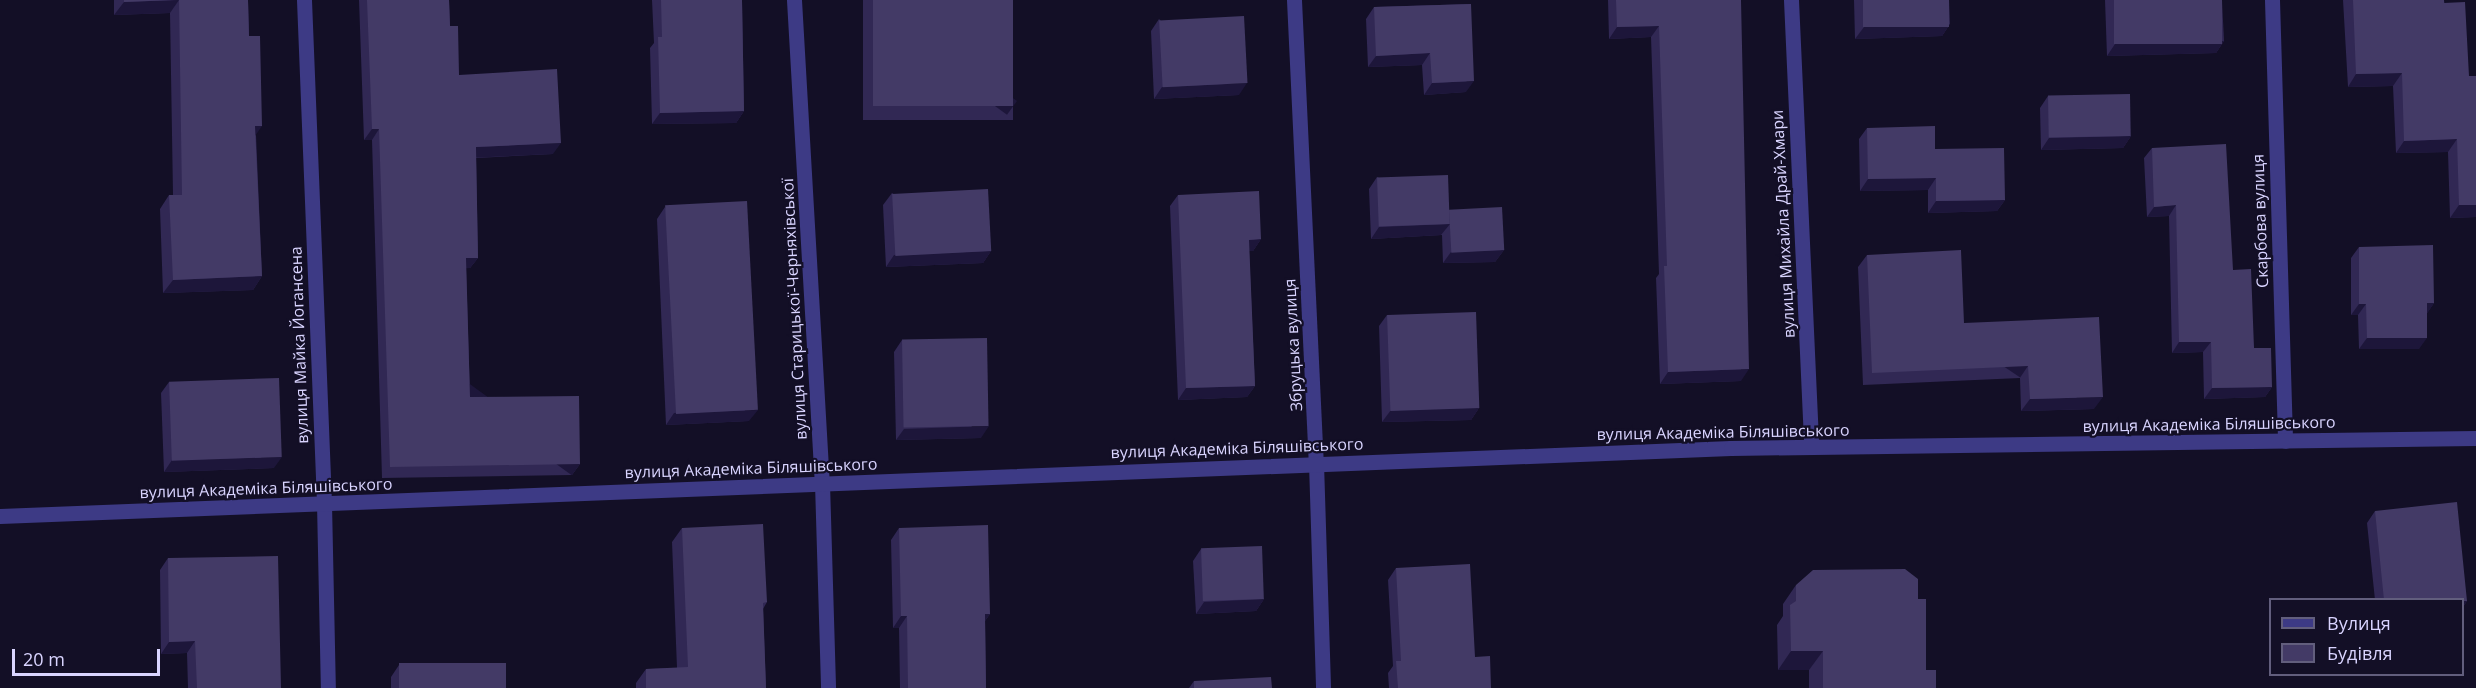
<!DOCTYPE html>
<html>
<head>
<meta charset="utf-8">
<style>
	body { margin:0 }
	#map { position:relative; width:2476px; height:688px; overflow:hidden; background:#130f26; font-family:"Open Sans",sans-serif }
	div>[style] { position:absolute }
	.minor>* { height:15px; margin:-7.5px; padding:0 7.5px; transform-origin:7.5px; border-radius:7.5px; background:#3d3a85 }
	.wall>* { inset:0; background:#312854; transform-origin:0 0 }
	.shaded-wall>* { inset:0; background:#1d163a; transform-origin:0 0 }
	.building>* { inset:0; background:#433a66; transform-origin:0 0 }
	span { translate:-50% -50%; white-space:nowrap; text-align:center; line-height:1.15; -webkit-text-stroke:4.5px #130f26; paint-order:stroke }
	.street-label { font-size:16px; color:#d9d4ff }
	.legend { position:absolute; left:2269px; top:598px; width:195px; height:78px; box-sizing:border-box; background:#130f26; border:2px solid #625e7d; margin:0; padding:8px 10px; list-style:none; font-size:18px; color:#d9d4ff }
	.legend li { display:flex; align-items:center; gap:12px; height:30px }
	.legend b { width:30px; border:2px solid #625e7d }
	.scale { position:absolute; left:12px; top:649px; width:148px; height:27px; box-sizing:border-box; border:3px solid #d9d4ff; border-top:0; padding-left:8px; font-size:18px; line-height:21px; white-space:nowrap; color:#d9d4ff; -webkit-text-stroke:4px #130f26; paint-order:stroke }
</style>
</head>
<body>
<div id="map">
	<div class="minor">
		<i style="left:304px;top:0;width:503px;rotate:87.72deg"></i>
		<i style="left:324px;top:503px;width:185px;rotate:88.8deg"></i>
		<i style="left:794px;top:0;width:484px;rotate:86.7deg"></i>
		<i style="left:822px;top:483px;width:205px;rotate:88.3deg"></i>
		<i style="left:1294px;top:0;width:464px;rotate:87.3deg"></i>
		<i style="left:1316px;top:463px;width:225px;rotate:88.2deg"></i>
		<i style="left:1791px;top:0;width:447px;rotate:87.4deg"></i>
		<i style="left:2272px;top:0;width:441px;rotate:88.3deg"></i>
		<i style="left:0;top:516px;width:1732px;rotate:-2.25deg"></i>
		<i style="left:1731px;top:448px;width:745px;rotate:-0.77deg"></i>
	</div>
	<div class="wall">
		<i style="clip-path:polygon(114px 0,248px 0,249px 36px,256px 135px,262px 276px,253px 290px,163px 293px,160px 209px,169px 195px,173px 195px,170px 13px,114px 15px)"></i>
		<i style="clip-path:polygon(359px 0,449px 0,450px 26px,459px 75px,553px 154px,476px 158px,478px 258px,470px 268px,466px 268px,470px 397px,580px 464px,572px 475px,382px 478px,372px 140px,364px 140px)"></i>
		<i style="clip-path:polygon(652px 0,742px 0,744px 111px,736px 123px,652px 124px,650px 48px,654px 43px)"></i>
		<i style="left:863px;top:0;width:150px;height:120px"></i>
		<i style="clip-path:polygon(1608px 0,1741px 0,1741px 381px,1660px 384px,1656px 278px,1659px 274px,1651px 37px,1609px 39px)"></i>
		<i style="clip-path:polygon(1854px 0,1949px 0,1950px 24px,1942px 36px,1855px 39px)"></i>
		<i style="clip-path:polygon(2105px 0,2222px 0,2224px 41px,2216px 53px,2107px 56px)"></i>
		<i style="clip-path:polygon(2343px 0,2444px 0,2476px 217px,2450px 218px,2448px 152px,2396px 153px,2393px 86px,2348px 87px)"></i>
		<i style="clip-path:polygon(1471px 4px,1466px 92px,1424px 95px,1422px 65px,1368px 67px,1366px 19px,1374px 7px)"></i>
		<i style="clip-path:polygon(1159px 19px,1239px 95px,1154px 99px,1151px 31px)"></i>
		<i style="clip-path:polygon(2048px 96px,2131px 136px,2123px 148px,2041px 150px,2040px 108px)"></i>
		<i style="clip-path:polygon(1867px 128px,1935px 149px,2005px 200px,1997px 211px,1928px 213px,1928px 190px,1860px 191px,1859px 139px)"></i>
		<i style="clip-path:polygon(2152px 148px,2233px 270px,2254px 348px,2272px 387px,2265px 397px,2204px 399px,2203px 352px,2172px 353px,2169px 216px,2147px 217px,2144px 158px)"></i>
		<i style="clip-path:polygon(1377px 177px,1449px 210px,1504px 250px,1495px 262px,1443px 263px,1442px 235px,1371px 239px,1369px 189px)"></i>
		<i style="clip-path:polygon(892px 193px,991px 251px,983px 263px,886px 267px,883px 205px)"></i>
		<i style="clip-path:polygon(1178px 195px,1261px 239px,1253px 251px,1249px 251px,1255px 386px,1247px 397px,1178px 400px,1170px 206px)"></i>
		<i style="clip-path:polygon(665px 207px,749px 421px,666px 425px,657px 219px)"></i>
		<i style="clip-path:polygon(2359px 247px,2434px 303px,2427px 313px,2419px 349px,2359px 349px,2358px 315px,2351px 315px,2351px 258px)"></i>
		<i style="clip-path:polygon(1867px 255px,1964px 323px,2094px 409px,2021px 411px,2020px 378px,1863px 385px,1858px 267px)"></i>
		<i style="clip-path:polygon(1387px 315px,1479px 408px,1471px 420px,1382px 422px,1379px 326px)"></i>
		<i style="clip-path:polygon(902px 340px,981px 438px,896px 440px,894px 352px)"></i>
		<i style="clip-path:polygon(169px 382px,274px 468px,164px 472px,161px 393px)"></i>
		<i style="clip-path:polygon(2375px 511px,2467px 601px,2463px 607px,2463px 600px,2375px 600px,2367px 523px)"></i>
		<i style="clip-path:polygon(682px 528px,767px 602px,763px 609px,766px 688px,636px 688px,636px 683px,646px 669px,677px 668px,672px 542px)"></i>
		<i style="clip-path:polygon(899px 528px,990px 614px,985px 621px,986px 688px,900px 688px,899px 628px,893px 628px,891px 540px)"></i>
		<i style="clip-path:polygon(1201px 549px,1264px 599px,1256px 611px,1196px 614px,1193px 561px)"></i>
		<i style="clip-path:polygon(168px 558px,281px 688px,188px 688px,187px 653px,161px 654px,160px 570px)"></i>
		<i style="clip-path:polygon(1396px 568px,1475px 657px,1491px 688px,1389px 688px,1388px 673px,1393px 666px,1388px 580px)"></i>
		<i style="clip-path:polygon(1796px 585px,1918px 599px,1926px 670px,1936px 688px,1809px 688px,1809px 670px,1778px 670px,1777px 625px,1783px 616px,1783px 604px)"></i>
		<i style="clip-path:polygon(399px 665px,506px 688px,391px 688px,391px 677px)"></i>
		<i style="clip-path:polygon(1194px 681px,1272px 688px,1189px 688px)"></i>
	</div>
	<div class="shaded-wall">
		<i style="clip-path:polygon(179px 0,170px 13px,114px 15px,124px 2px)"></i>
		<i style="clip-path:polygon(1950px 24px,1942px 36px,1855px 39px,1864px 27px)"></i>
		<i style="clip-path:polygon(1659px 26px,1651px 37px,1609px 39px,1617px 27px)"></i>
		<i style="clip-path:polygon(2224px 41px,2216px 53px,2107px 56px,2115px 44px)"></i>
		<i style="clip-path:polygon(1430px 53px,1422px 65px,1368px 67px,1376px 56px)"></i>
		<i style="clip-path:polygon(2402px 73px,2393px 86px,2348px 87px,2356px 74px)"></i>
		<i style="clip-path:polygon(1474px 81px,1466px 92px,1424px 95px,1432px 83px)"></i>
		<i style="clip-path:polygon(1247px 83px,1239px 95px,1154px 99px,1162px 87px)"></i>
		<i style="left:1017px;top:101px;width:17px;height:140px;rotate:126deg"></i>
		<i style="clip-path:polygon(744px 111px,736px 123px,652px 124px,660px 113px)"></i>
		<i style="clip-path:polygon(255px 126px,262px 126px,253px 139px)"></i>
		<i style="clip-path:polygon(372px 129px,379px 129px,372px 140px,364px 140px)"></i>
		<i style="clip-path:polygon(2131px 136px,2123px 148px,2041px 150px,2049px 138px)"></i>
		<i style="clip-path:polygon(2457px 139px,2448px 152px,2396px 153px,2404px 141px)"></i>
		<i style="clip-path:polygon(561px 143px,553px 154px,468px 158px,476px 147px)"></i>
		<i style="clip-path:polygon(1936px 178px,1928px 190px,1860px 191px,1868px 179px)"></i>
		<i style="clip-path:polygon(2005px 200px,1997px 211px,1928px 213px,1936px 201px)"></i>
		<i style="clip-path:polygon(2176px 205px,2169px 216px,2147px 217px,2154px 207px)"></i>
		<i style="clip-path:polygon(2459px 205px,2476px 205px,2476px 217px,2450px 218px)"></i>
		<i style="clip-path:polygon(1450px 224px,1441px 235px,1371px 239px,1379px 227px)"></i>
		<i style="clip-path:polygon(1261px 239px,1253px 251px,1241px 251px,1249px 240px)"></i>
		<i style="clip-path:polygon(1504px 250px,1495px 262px,1443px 263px,1451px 252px)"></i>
		<i style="clip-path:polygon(991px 251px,983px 263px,886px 267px,894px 255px)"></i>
		<i style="clip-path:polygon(466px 258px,478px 258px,470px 268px,459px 269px)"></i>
		<i style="clip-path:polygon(262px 276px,253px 290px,163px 293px,173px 280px)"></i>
		<i style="clip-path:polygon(2427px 303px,2434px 303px,2426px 315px)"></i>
		<i style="clip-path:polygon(2359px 304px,2366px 304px,2358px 315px,2351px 315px)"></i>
		<i style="clip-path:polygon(2367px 338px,2427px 338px,2419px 349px,2359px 349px)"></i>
		<i style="clip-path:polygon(2179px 342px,2211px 342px,2203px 352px,2172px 353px)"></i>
		<i style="left:2028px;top:366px;width:14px;height:156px;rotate:124deg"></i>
		<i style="clip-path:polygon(1749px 369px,1741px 381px,1660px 384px,1668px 372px)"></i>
		<i style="clip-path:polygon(1255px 386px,1247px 397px,1178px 400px,1186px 388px)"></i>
		<i style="clip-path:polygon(2272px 387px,2265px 397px,2204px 399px,2212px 388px)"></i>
		<i style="clip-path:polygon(2103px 397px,2094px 409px,2021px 411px,2030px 399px)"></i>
		<i style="clip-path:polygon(1479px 408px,1471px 420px,1382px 422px,1391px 410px)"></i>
		<i style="clip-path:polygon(758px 410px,749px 421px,666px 425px,674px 413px)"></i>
		<i style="clip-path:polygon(989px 426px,981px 438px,896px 440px,904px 429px)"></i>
		<i style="clip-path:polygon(282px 457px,274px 468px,164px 472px,172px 460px)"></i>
		<i style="left:580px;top:464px;width:14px;height:190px;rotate:126deg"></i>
		<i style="clip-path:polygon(1264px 599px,1256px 611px,1196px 614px,1204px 602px)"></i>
		<i style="clip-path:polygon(2463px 601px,2467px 601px,2463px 607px)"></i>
		<i style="clip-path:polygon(985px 614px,990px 614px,982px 625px)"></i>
		<i style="clip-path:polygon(901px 616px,907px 616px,899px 628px,893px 628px)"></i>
		<i style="clip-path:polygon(195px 641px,187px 653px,161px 654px,169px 642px)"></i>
		<i style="clip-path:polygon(1791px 651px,1823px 651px,1809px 670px,1778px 670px)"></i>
	</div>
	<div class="building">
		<i style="clip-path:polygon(124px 0,174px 0,124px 2px)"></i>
		<i style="clip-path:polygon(179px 0,248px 0,249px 36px,260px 36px,262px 126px,255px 126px,262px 276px,173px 280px,169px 195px,182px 195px)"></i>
		<i style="clip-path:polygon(367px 0,449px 0,450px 26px,458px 26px,459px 75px,557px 69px,561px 143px,476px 147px,478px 258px,466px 258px,470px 397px,579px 396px,580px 464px,390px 467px,379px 129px,372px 129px)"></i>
		<i style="clip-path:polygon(661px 0,742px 0,744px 111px,660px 113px,658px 37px,662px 37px)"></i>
		<i style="left:873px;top:0;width:140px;height:106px"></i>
		<i style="clip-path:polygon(1616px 0,1741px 0,1749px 369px,1668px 372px,1664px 266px,1667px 266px,1659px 26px,1617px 27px)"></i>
		<i style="left:1863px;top:0;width:86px;height:27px"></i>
		<i style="left:2114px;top:0;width:108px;height:44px"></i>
		<i style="clip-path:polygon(2353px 0,2444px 0,2444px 3px,2465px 2px,2469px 76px,2476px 76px,2476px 205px,2459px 205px,2457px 139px,2404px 141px,2402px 73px,2356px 74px)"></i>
		<i style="clip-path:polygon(1471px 4px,1474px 81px,1432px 83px,1430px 53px,1376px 56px,1374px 7px)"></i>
		<i style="left:1244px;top:16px;width:67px;height:85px;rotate:87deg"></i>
		<i style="left:2130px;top:94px;width:42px;height:82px;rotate:89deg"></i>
		<i style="clip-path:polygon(1935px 126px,1935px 149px,2004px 148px,2005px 200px,1936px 201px,1936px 178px,1868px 179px,1867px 128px)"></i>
		<i style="clip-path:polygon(2226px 144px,2233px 270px,2251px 269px,2254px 348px,2271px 348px,2272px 387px,2212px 388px,2211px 342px,2179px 342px,2176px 205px,2154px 207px,2152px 148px)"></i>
		<i style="left:1448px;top:175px;width:49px;height:71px;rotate:88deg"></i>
		<i style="left:988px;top:189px;width:62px;height:96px;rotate:87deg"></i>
		<i style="clip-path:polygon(1259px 191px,1261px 239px,1249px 240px,1255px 386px,1186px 388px,1178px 195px)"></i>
		<i style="left:747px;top:201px;width:209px;height:82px;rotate:87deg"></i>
		<i style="left:1502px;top:207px;width:43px;height:53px;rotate:87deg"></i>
		<i style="clip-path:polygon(2433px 245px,2434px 303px,2427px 303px,2427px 338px,2367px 338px,2366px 304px,2359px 304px,2359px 247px)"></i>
		<i style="clip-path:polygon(1961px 250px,1964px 323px,2099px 317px,2103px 397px,2030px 399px,2028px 366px,1872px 373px,1867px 255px)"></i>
		<i style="left:1476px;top:312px;width:96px;height:89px;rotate:88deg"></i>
		<i style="left:987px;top:338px;width:88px;height:85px;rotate:89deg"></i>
		<i style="left:279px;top:378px;width:79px;height:110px;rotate:88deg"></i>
		<i style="clip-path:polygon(2457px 502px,2467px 601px,2463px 601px,2463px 600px,2384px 600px,2375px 511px)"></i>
		<i style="clip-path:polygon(763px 524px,767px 602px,763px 603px,766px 688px,646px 688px,646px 669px,688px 667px,682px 528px)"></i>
		<i style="clip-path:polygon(988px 525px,990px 614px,985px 614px,986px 688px,908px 688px,907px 616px,901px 616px,899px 528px)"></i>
		<i style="left:1262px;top:546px;width:53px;height:61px;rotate:88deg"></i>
		<i style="clip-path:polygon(278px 556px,281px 688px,197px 688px,195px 641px,169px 642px,168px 558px)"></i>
		<i style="clip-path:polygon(1470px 564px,1475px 657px,1490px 656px,1491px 688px,1398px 688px,1396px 661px,1401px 661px,1396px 568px)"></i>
		<i style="clip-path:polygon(1905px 569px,1918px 579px,1918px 599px,1926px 599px,1926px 670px,1936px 670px,1936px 688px,1823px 688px,1823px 651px,1791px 651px,1790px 605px,1796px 601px,1796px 585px,1813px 570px)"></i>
		<i style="left:506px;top:663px;width:25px;height:107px;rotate:90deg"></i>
		<i style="clip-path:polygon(1271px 677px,1272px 688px,1194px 688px,1194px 681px)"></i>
	</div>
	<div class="street-label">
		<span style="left:2260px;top:221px;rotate:-92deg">Скарбова вулиця</span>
		<span style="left:1783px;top:224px;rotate:-93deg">вулиця Михайла Драй-Хмари</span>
		<span style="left:794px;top:309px;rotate:-93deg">вулиця Старицької-Черняхівської</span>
		<span style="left:299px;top:345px;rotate:-92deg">вулиця Майка Йогансена</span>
		<span style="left:1293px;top:345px;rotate:-93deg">Збруцька вулиця</span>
		<span style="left:2209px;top:424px;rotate:-1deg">вулиця Академіка Біляшівського</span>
		<span style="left:1723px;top:432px;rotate:-1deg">вулиця Академіка Біляшівського</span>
		<span style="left:1237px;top:448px;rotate:-2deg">вулиця Академіка Біляшівського</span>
		<span style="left:751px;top:468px;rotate:-2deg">вулиця Академіка Біляшівського</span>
		<span style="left:266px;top:488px;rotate:-2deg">вулиця Академіка Біляшівського</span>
	</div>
	<ul class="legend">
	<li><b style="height:8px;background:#3d3a85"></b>Вулиця</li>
	<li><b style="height:16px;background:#433a66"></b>Будівля</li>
	</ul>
	<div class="scale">20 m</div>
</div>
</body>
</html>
